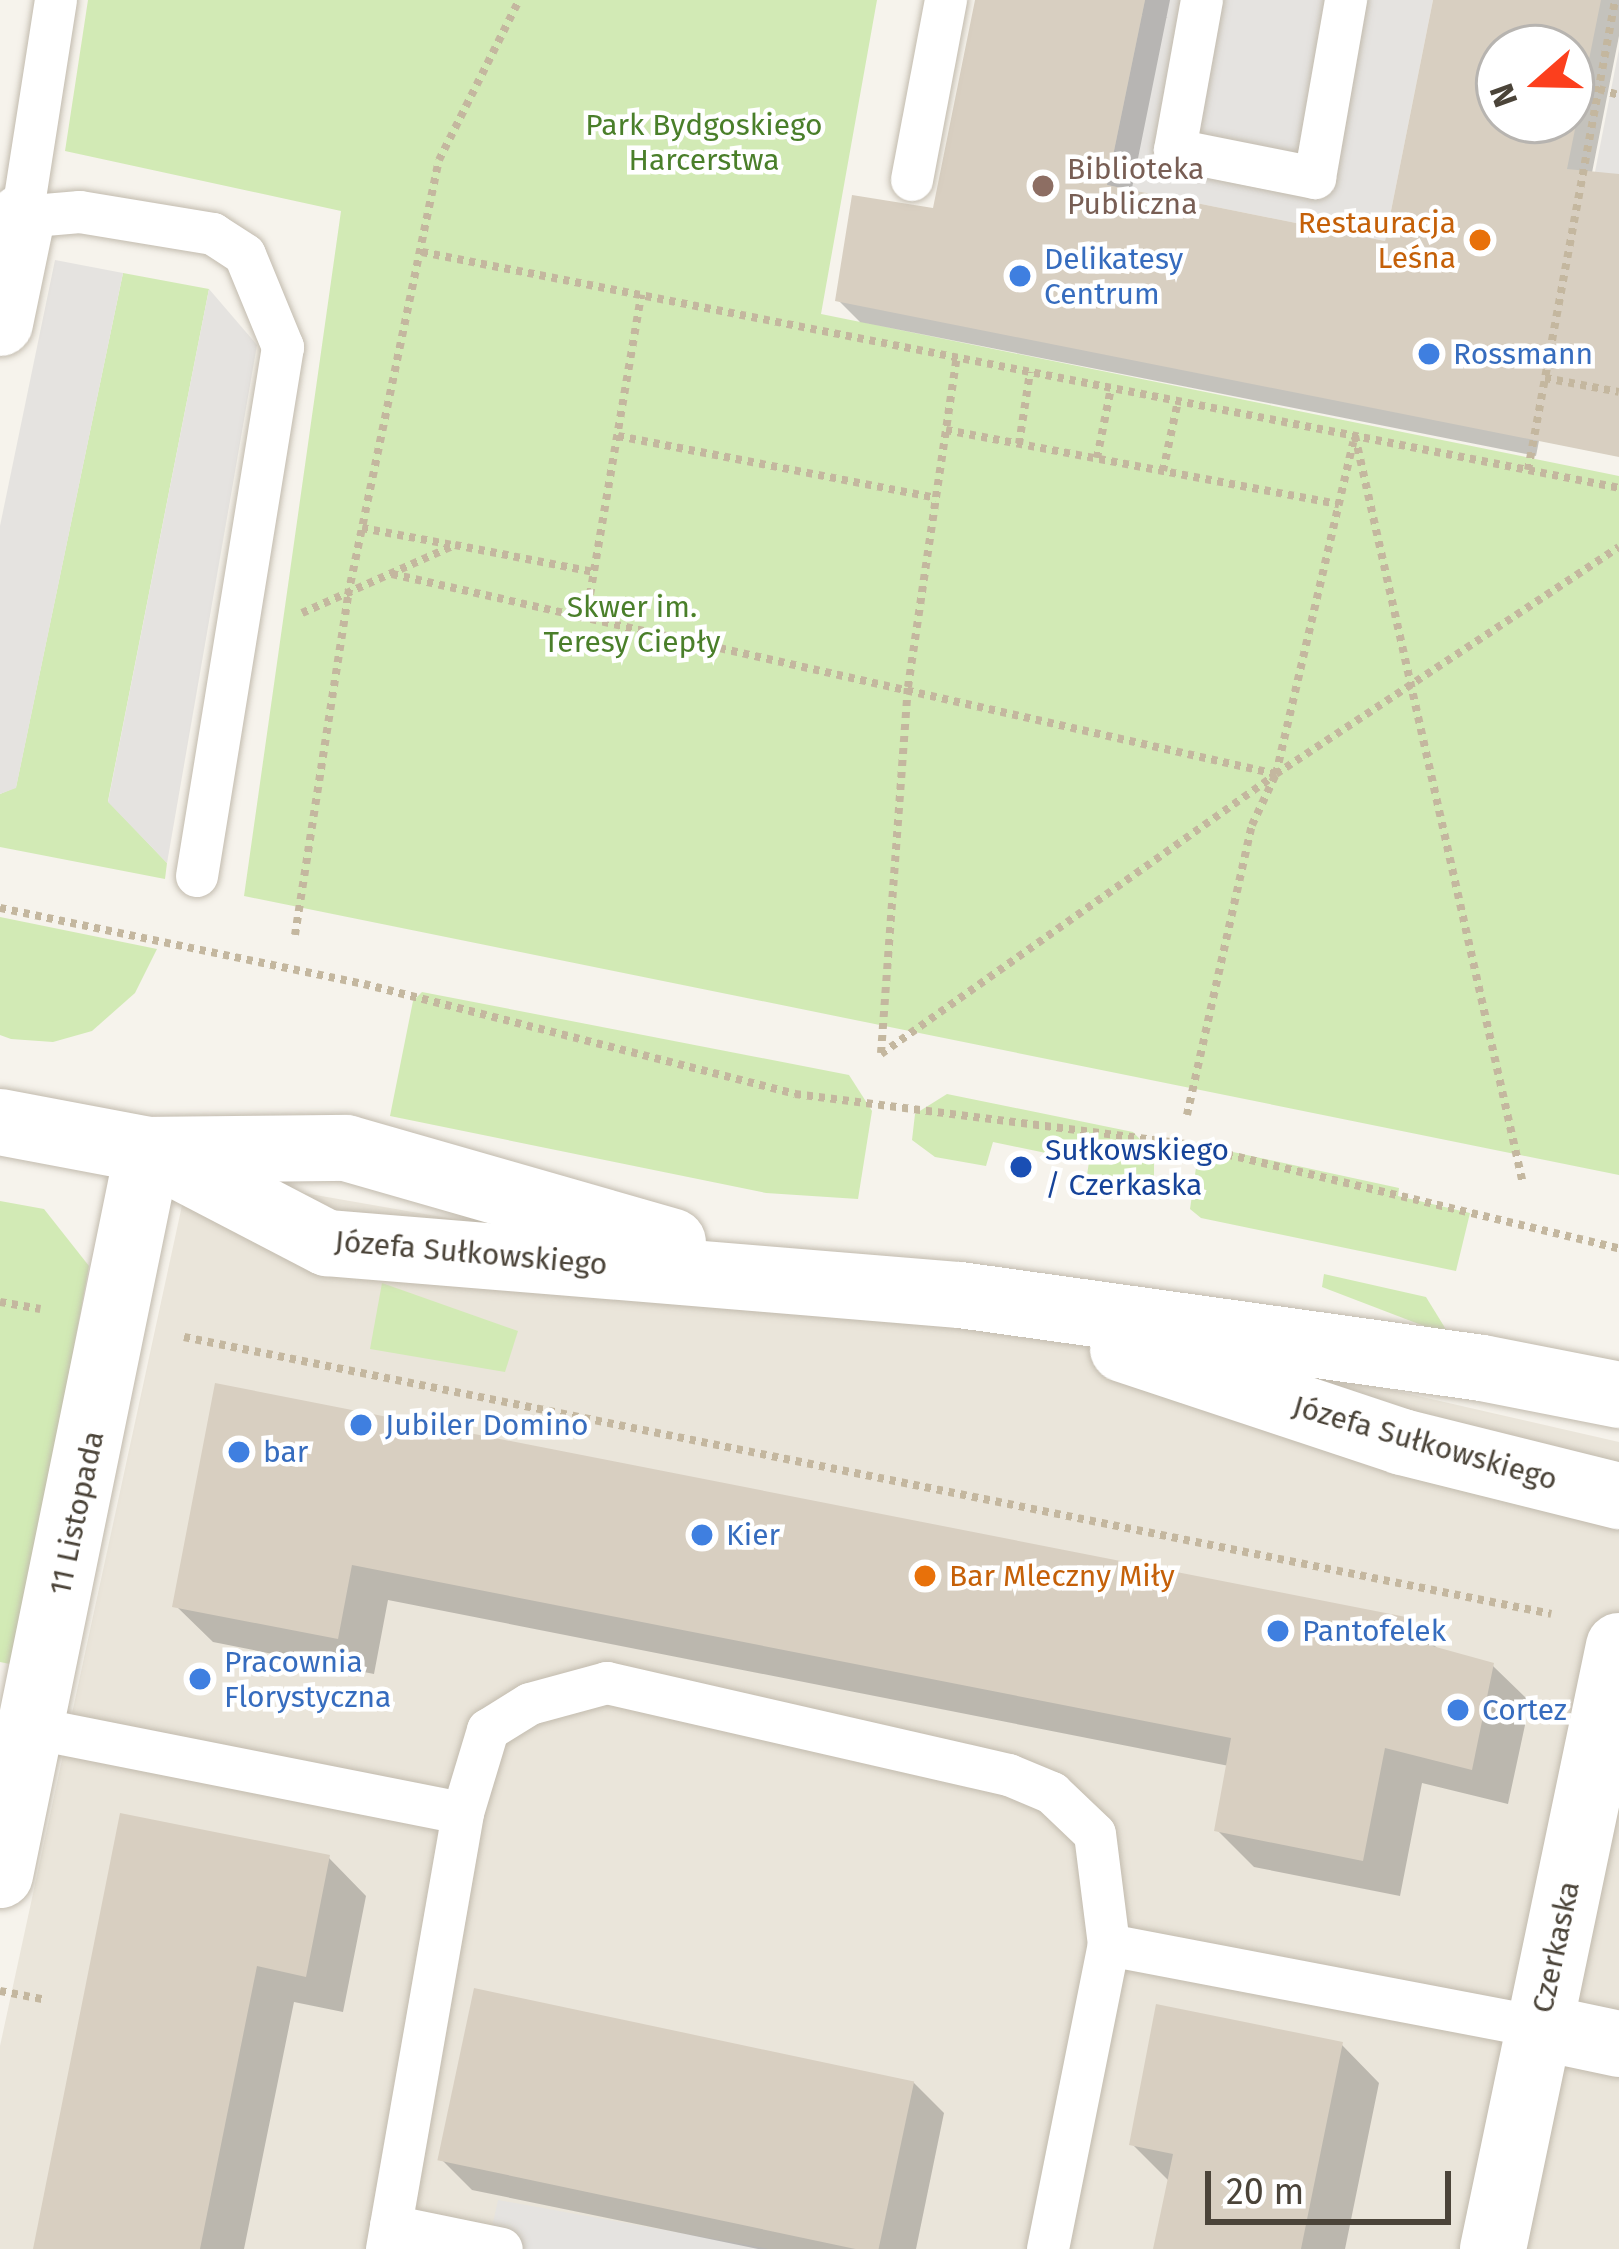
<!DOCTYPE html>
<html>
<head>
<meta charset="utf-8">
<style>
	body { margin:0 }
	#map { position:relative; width:1619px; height:2249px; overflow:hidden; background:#f6f3ec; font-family:"Fira Sans",sans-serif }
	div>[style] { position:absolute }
	.residential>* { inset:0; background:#eae5da }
	.green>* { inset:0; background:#d2eab5 }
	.parking>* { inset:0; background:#e5e3e0 }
	.shadow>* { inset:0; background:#0003 }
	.building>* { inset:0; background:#d8cfc1; transform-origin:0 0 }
	.path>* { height:8px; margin-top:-4px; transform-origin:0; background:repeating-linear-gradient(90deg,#c4b79f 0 6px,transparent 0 12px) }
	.roads { filter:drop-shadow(0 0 3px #c2bbae) drop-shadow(0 0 3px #c2bbae) }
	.service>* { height:42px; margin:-21px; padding:0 21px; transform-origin:21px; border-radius:21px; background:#fff }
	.minor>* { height:66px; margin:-33px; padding:0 33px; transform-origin:33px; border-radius:33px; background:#fff }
	.tertiary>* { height:66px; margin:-33px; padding:0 33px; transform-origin:33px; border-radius:33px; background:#fff }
	.dots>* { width:33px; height:33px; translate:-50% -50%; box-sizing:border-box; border:6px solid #fff; border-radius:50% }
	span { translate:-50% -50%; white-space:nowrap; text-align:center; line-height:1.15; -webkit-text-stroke:9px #fff; paint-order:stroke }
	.park-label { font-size:30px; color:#4a7f2a }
	.education-label { font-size:30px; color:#785e54 }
	.left { translate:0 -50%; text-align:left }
	.food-label { font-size:30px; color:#c56008 }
	.right { translate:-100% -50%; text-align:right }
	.shop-label { font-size:30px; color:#366cbe }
	.transit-label { font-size:30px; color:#164399 }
	.street-label { font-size:30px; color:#4b4439 }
	.north { position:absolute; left:1475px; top:24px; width:120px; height:120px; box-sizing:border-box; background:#fff; border:3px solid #b7b4b0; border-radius:50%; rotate:250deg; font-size:33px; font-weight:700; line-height:48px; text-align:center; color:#4b4439 }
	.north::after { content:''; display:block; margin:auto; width:42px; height:54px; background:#fc3f1d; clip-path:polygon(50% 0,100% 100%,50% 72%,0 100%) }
	.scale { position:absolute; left:1205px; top:2171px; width:246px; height:54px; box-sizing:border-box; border:6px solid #4b4439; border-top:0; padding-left:15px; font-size:36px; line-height:42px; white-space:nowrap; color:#4b4439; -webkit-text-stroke:9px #fff; paint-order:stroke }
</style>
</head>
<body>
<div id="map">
	<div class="residential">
		<i style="clip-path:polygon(189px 1173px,815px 1282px,1017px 1304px,1619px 1442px,1619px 2249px,0 2249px,0 2046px)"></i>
	</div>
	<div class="green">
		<i style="clip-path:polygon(88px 0,877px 0,821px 314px,1619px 476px,1619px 1175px,244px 896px,341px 211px,65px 151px)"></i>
		<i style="clip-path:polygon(123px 273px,209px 289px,108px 801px,167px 863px,165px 879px,0 847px,0 794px,16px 787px)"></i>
		<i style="clip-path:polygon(0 917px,157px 949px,135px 993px,92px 1031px,53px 1042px,11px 1039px,0 1035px)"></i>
		<i style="clip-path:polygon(422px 992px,849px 1075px,872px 1111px,858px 1199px,766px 1193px,390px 1116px,413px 1001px)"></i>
		<i style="clip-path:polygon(947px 1094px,1133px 1132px,1154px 1154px,1154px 1178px,1128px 1195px,1085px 1188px,1089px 1162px,993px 1142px,986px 1166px,935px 1157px,912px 1140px,915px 1114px)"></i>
		<i style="clip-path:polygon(1210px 1147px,1399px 1188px,1398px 1196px,1470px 1213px,1456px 1271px,1201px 1218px,1190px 1209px,1198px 1154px)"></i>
		<i style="clip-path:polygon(0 1201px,44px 1209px,89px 1266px,15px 1665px,0 1662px)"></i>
		<i style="clip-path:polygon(1324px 1274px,1426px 1297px,1450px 1336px,1322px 1287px)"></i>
		<i style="clip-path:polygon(382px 1283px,518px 1331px,505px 1372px,370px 1349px)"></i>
	</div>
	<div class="parking">
		<i style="clip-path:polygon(1145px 0,1433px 0,1385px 241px,1107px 185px)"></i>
		<i style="clip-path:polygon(1619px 49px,1619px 181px,1594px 177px)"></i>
		<i style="clip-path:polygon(55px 260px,123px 273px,16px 788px,0 794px,0 526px)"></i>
		<i style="clip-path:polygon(209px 289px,257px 345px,167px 863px,108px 802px)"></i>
		<i style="clip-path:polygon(498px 2200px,769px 2249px,487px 2249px)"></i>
	</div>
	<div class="shadow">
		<i style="clip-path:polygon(evenodd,978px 0,1170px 0,1131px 193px,1387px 245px,1436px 0,1619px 0,1619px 36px,1536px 456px,860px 322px,838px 300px,936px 212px,978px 0,1499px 48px,1571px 48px,1571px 120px,1499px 120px,1499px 48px)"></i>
		<i style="clip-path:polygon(218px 1386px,1409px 1620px,1440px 1651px,1493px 1666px,1530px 1702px,1508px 1804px,1422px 1783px,1400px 1896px,1254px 1867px,1217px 1830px,1229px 1766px,388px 1600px,374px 1674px,213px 1642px,176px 1606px)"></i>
		<i style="clip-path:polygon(329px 1858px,366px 1896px,343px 2012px,294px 2002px,244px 2249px,36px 2249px)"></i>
		<i style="clip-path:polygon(1342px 2045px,1379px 2083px,1345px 2249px,1156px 2249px,1170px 2182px,1132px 2144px)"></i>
		<i style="clip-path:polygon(913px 2082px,944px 2113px,916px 2249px,758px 2249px,472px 2190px,441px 2159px)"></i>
	</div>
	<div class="building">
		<i style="clip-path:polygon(evenodd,975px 0,1145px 0,1107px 185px,1385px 241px,1433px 0,1601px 0,1567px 169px,1619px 174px,1619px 457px,835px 301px,852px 195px,933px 208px,975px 0,1499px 48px,1571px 48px,1571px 120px,1499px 120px,1499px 48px)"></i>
		<i style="clip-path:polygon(215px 1383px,1411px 1618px,1407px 1639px,1494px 1663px,1472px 1770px,1385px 1748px,1363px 1861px,1214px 1831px,1231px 1738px,352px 1565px,338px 1639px,172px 1607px)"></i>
		<i style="clip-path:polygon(120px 1813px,330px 1855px,306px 1977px,257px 1966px,200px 2249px,33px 2249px)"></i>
		<i style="left:474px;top:1988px;width:450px;height:176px;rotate:12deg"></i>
		<i style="clip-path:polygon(1156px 2004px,1343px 2042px,1301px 2249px,1153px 2249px,1173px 2154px,1129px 2145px)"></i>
	</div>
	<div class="path">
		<i style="left:1599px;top:89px;width:21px;rotate:17deg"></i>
		<i style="left:422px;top:252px;width:1220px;rotate:11.15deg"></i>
		<i style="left:1545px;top:378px;width:75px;rotate:10.7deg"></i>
		<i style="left:946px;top:430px;width:400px;rotate:10.7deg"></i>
		<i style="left:618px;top:436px;width:324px;rotate:11deg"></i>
		<i style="left:1355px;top:436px;width:767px;rotate:77.34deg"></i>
		<i style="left:1019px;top:444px;width:73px;rotate:-81.3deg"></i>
		<i style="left:1097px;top:458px;width:71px;rotate:-78.7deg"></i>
		<i style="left:1528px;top:470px;width:478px;rotate:-79.5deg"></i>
		<i style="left:1163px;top:471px;width:72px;rotate:-77.9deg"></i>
		<i style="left:362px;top:528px;width:93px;rotate:10.6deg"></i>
		<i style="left:392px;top:574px;width:906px;rotate:12.75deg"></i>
		<i style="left:302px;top:613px;width:167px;rotate:-24deg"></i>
		<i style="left:455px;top:545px;width:142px;rotate:11deg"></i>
		<i style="left:586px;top:618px;width:328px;rotate:-80.3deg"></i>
		<i style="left:0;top:908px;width:372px;rotate:11.8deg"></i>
		<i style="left:364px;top:984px;width:445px;rotate:14.3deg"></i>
		<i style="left:795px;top:1094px;width:388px;rotate:7.3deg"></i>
		<i style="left:1180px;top:1143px;width:451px;rotate:13.5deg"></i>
		<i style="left:295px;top:935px;width:344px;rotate:-81.1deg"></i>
		<i style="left:348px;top:595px;width:444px;rotate:-78.2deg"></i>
		<i style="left:439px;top:160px;width:179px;rotate:-63.4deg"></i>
		<i style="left:881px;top:1053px;width:367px;rotate:-85.8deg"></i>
		<i style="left:908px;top:687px;width:334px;rotate:-81.6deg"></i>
		<i style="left:881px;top:1054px;width:484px;rotate:-35.3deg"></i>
		<i style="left:1276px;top:774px;width:411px;rotate:-33.5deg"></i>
		<i style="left:1187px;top:1115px;width:297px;rotate:-77.4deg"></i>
		<i style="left:1252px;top:825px;width:56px;rotate:-64.8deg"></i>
		<i style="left:1276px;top:774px;width:341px;rotate:-76.9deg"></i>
		<i style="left:0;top:1302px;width:41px;rotate:9.9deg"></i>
		<i style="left:184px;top:1337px;width:1395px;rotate:11.45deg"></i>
		<i style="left:0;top:1991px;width:43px;rotate:10.8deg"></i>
	</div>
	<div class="roads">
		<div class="service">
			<i style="left:56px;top:0;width:220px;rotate:98.9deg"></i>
			<i style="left:22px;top:217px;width:58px;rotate:-4.9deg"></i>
			<i style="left:80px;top:212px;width:135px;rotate:9.4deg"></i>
			<i style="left:213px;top:234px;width:38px;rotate:33deg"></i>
			<i style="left:245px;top:255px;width:100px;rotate:67.6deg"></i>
			<i style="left:283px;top:347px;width:536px;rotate:99.23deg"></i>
			<i style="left:1202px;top:0;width:152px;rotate:100.2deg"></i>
			<i style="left:1175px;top:150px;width:143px;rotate:11.3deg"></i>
			<i style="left:1315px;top:178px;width:181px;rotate:-80.1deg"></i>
			<i style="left:912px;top:180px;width:183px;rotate:-79.3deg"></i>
			<i style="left:32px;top:1728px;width:439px;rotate:11.2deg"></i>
			<i style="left:391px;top:2226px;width:113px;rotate:11.7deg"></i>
			<i style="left:387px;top:2249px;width:443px;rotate:-80.1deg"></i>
			<i style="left:463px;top:1813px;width:87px;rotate:-73.2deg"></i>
			<i style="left:488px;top:1730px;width:49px;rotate:-31.8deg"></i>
			<i style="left:530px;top:1704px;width:80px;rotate:-15.3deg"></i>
			<i style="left:607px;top:1683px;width:412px;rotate:12.9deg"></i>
			<i style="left:1009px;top:1775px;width:47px;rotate:22.7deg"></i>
			<i style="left:1052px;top:1793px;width:59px;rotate:43.6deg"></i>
			<i style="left:1095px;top:1834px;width:112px;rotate:82.8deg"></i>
			<i style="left:1048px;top:2249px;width:310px;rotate:-78.7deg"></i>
			<i style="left:1109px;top:1945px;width:438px;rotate:10.8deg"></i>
		</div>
		<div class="minor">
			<i style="left:0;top:323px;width:108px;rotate:-78.3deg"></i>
			<i style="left:0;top:1875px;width:740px;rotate:-78.46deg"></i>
			<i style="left:1539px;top:2027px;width:82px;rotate:12deg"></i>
		</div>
		<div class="tertiary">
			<i style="left:0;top:1122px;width:151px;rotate:10.7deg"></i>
			<i style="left:148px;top:1150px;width:198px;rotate:-0.6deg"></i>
			<i style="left:346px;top:1148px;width:340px;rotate:16deg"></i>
			<i style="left:148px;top:1150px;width:202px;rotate:27.5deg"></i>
			<i style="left:327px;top:1243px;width:635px;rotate:4.7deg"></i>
			<i style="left:960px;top:1295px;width:527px;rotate:7.96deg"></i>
			<i style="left:1482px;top:1368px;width:140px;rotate:11.1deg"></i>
			<i style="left:1123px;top:1349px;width:294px;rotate:18.4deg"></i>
			<i style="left:1402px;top:1442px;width:224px;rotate:14deg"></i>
			<i style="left:1493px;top:2249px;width:616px;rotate:-78.2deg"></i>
		</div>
	</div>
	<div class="dots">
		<i style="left:1043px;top:186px;background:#8d6e63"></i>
		<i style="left:1480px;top:240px;background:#e8710a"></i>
		<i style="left:1020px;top:276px;background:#3f7fe0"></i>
		<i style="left:1429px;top:354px;background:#3f7fe0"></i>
		<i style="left:1021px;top:1167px;background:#1a4fb4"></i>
		<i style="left:361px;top:1425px;background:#3f7fe0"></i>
		<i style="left:239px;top:1452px;background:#3f7fe0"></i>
		<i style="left:702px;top:1535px;background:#3f7fe0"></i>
		<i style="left:925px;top:1576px;background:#e8710a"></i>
		<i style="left:1278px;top:1631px;background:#3f7fe0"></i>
		<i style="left:200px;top:1679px;background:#3f7fe0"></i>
		<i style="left:1458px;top:1710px;background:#3f7fe0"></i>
	</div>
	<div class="park-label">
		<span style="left:704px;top:142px">Park Bydgoskiego<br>Harcerstwa</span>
		<span style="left:632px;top:624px">Skwer im.<br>Teresy Ciepły</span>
	</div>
	<div class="education-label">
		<span class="left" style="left:1067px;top:186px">Biblioteka<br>Publiczna</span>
	</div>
	<div class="food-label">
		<span class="right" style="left:1456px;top:240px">Restauracja<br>Leśna</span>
		<span class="left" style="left:949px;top:1576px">Bar Mleczny Miły</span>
	</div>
	<div class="shop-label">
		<span class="left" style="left:1044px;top:276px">Delikatesy<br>Centrum</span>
		<span class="left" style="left:1453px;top:354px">Rossmann</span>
		<span class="left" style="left:385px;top:1425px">Jubiler Domino</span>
		<span class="left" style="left:263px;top:1452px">bar</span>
		<span class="left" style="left:726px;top:1535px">Kier</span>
		<span class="left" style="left:1302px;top:1631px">Pantofelek</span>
		<span class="left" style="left:224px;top:1679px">Pracownia<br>Florystyczna</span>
		<span class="left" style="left:1482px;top:1710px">Cortez</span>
	</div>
	<div class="transit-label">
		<span class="left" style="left:1045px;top:1167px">Sułkowskiego<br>/ Czerkaska</span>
	</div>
	<div class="street-label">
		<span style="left:471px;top:1253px;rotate:5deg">Józefa Sułkowskiego</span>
		<span style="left:1425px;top:1443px;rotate:16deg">Józefa Sułkowskiego</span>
		<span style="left:77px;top:1513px;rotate:-78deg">11 Listopada</span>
		<span style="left:1556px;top:1947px;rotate:-78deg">Czerkaska</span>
	</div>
	<div class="north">N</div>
	<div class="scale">20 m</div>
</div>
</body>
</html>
